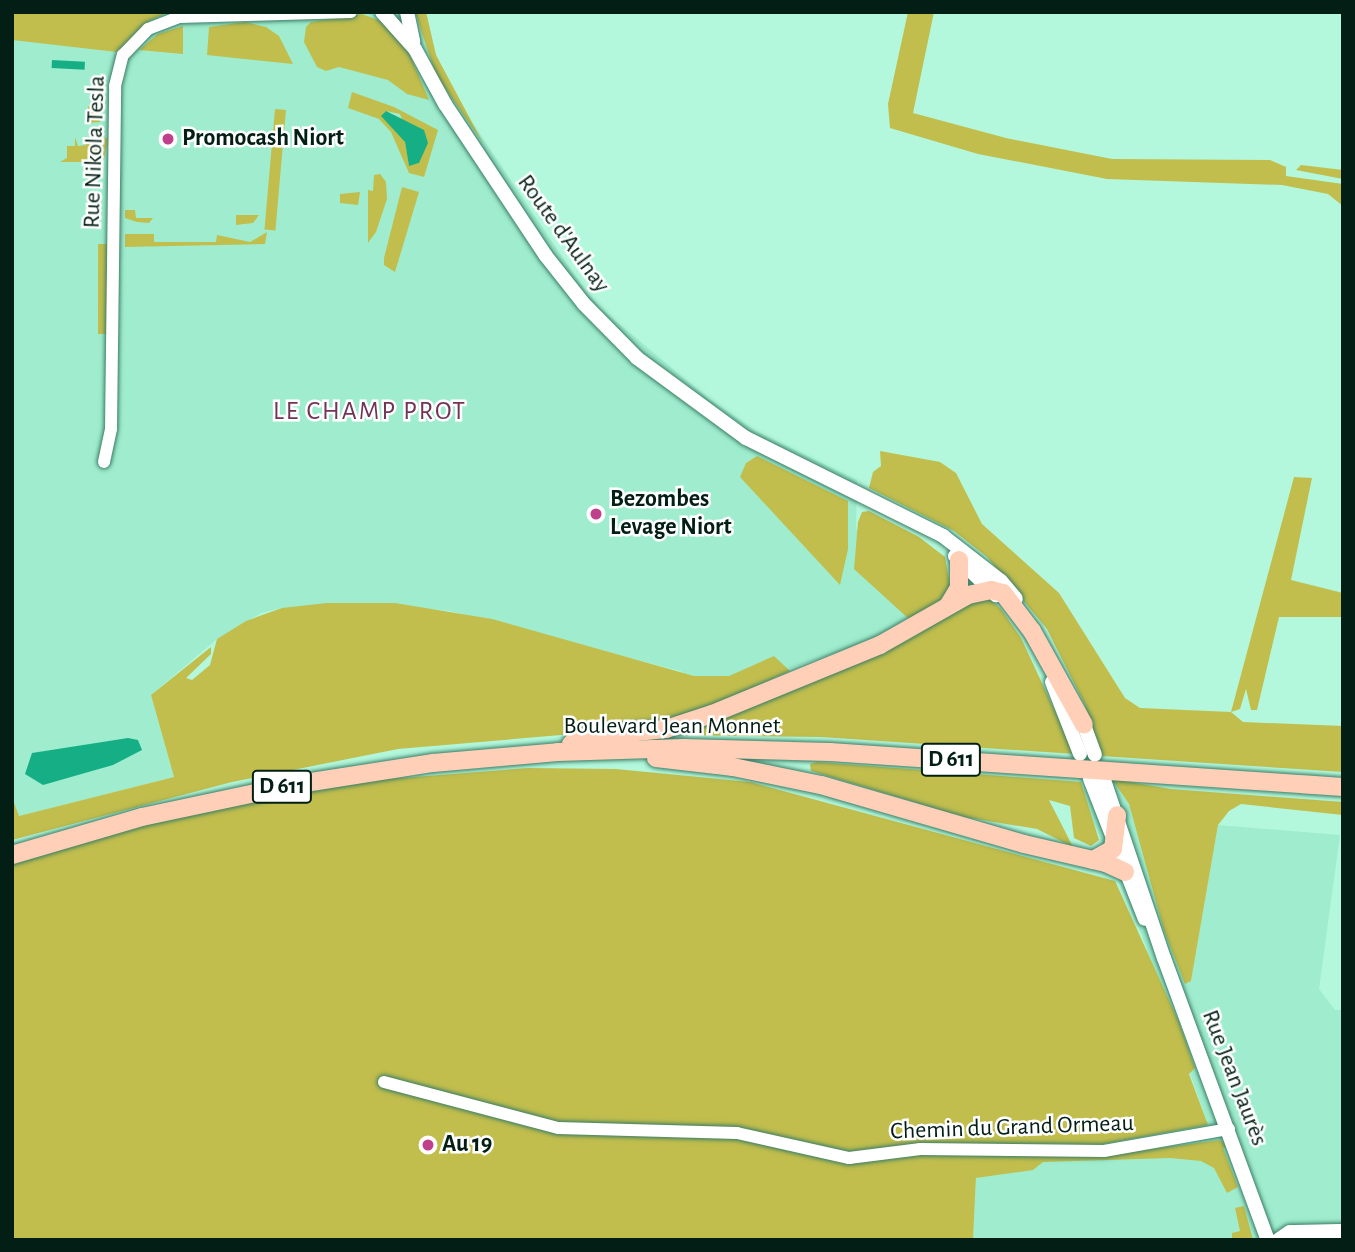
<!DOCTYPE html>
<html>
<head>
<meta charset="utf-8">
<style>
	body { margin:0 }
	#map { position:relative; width:1355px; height:1252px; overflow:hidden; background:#b3f8dc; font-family:"Alegreya Sans",sans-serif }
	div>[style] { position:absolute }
	.built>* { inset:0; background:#9fedce }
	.green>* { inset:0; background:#c1be4d; transform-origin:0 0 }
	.water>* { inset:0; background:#16af85; transform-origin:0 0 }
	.roads { filter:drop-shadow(0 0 2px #3a7d65) drop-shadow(0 0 2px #3a7d65) }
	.minor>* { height:12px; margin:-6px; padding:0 6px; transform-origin:6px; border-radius:6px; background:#fff }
	.tertiary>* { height:14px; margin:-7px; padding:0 7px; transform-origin:7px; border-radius:7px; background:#fff }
	.primary>* { height:18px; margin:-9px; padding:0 9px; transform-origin:9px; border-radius:9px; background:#ffcfb7 }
	.dots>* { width:19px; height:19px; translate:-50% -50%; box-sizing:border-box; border:4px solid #fff; border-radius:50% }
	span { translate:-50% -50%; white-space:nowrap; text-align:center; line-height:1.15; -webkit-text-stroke:5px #fff; paint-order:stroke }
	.shield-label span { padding:2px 5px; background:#fff; border:2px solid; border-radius:5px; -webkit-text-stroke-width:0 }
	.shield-label { font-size:23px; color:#031f15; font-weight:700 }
	.poi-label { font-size:24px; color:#031f15; font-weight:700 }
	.left { translate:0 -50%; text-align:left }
	.street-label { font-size:24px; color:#031f15 }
	.neighbourhood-label { font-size:26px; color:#733357; letter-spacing:2px }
	.frame { position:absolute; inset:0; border:14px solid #031f15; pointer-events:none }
</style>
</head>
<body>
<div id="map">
	<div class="built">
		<i style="clip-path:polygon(12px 12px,426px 12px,436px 55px,461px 106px,584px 289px,600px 308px,709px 399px,756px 431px,857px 480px,856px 528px,910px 620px,847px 649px,721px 692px,680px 671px,450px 611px,367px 603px,282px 608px,261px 613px,217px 639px,151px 695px,174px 777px,19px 816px,12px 797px)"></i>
		<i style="clip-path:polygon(1084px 777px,1112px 779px,1129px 804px,1164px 931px,1191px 981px,1218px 825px,1340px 835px,1319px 989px,1335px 1010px,1343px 1010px,1343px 1240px,973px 1240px,978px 1143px,1093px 1146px,1208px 1125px,1142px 936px,1084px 800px)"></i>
	</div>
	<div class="green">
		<i style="clip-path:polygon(12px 12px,169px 12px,149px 21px,117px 52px,12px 40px)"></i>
		<i style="clip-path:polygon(415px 12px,426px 12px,436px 55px,483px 143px,436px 75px)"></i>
		<i style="clip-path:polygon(908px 12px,934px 12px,913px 113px,1006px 138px,1112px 159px,1270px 160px,1286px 167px,1286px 176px,1343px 184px,1343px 206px,1328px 194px,1282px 185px,1107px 179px,978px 154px,890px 128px,888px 104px)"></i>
		<i style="clip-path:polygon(362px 14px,389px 24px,407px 48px,429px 100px,407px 94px,388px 80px,339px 67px,326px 71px,317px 67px,304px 42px,306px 27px,311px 22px)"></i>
		<i style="clip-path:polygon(245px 22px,266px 27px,279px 36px,293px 64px,207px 55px,209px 27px)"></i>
		<i style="clip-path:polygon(183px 26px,183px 54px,139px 50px,158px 34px)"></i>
		<i style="clip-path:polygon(96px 86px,100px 86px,100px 122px,88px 123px,88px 106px,96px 106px)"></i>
		<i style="clip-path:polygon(evenodd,352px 92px,394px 107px,438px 130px,424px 177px,409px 173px,391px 132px,379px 119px,348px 108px,352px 92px,386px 111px,400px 114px,419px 163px,409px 165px,405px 142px,386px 111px)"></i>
		<i style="left:275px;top:109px;width:11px;height:121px;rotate:5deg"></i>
		<i style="clip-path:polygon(75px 137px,78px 146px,86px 145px,87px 137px,100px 137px,97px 154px,82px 162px,60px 162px,67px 158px,67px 146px,75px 146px)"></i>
		<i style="clip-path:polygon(104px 137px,108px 139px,104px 159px,81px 170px,101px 156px)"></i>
		<i style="clip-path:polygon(1301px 165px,1343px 170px,1343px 179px,1296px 170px)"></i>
		<i style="clip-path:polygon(380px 174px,386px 182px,387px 199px,376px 232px,368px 243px,368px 190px,373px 191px,374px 175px)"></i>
		<i style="clip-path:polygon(402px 187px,419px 192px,395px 272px,384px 265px,384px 258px)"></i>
		<i style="clip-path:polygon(360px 192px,358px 205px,340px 203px,340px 194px)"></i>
		<i style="clip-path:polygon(125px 210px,135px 210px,136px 218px,153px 218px,149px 223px,137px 222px,125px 218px)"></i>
		<i style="clip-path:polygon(236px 215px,259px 215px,253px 223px,236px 225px)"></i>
		<i style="clip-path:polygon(267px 232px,265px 244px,125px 247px,125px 234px,154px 234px,154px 242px,216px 242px,217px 235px,250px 242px)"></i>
		<i style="left:98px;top:244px;width:9px;height:90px"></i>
		<i style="clip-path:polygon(880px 451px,940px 462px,956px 473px,982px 524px,1059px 593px,1125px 698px,1140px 708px,1231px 712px,1294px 477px,1312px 478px,1291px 580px,1343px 593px,1343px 617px,1279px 617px,1257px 710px,1251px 710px,1246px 689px,1240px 709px,1231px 712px,1243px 722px,1343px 726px,1343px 772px,1101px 756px,1085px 705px,1047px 629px,987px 557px,954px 531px,869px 488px,873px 472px,881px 466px)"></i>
		<i style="clip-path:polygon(757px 456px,848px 501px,848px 549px,840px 585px,740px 477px,746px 463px)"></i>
		<i style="clip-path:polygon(869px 511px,919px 537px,945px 557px,950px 585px,942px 601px,910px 620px,854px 569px,858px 522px,862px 512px)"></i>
		<i style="clip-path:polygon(979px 598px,991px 600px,1001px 609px,1021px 638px,1075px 754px,821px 737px,676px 735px)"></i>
		<i style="clip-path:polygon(327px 603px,395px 603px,492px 619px,694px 676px,729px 676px,774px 656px,790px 671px,689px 716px,608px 731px,398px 749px,232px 782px,12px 840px,12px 797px,19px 816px,174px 777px,151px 695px,211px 647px,211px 654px,186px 678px,192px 680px,210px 665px,217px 639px,246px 621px,282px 608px)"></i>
		<i style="clip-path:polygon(817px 762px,1081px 782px,1099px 840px,1091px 846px,1074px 838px,1070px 806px,1049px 800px,1073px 847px,1037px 829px,964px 817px,811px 771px,810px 764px)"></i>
		<i style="clip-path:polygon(528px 768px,616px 769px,750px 782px,1115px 881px,1179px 1022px,1195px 1068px,1189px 1074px,1208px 1125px,1093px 1146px,978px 1144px,1108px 1155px,1220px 1140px,1228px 1146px,1223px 1148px,1238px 1187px,1227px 1193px,1214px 1168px,1201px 1161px,1170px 1158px,1043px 1162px,1033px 1170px,976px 1178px,973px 1240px,12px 1240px,12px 862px,181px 815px,376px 780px)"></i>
		<i style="clip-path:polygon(1112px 779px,1171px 789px,1343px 802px,1343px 815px,1241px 804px,1229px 811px,1218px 825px,1191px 981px,1185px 984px,1164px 931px,1129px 804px)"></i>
		<i style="clip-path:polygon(1244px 1206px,1253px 1240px,1232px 1240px,1232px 1233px,1240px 1231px,1235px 1208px)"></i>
	</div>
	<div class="water">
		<i style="left:52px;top:60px;width:33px;height:8px;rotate:3deg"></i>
		<i style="clip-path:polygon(386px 111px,424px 130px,428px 143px,419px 163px,409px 166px,405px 142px,381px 116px)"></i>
		<i style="clip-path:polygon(128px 738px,138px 740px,142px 750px,113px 765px,43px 785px,25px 774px,32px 753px)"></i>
	</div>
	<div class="roads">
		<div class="minor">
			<i style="left:104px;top:462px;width:34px;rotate:-78deg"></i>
			<i style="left:111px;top:429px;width:343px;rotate:-89.3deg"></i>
			<i style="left:115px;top:86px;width:32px;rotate:-76deg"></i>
			<i style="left:123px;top:55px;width:36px;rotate:-46deg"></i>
			<i style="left:148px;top:29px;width:33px;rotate:-21deg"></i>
			<i style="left:179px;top:17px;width:172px;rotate:-1.7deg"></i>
			<i style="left:384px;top:1082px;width:180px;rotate:14.8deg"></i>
			<i style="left:558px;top:1128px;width:179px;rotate:1.6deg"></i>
			<i style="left:737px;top:1133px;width:115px;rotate:12.6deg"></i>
			<i style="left:849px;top:1158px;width:72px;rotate:-7.2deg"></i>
			<i style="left:920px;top:1149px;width:184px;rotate:0.6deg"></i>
			<i style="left:1104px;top:1151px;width:127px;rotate:-10deg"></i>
		</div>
		<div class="tertiary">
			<i style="left:382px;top:12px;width:50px;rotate:48.3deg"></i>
			<i style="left:415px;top:49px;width:63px;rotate:61.4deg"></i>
			<i style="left:445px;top:104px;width:182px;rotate:56.4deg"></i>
			<i style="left:546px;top:256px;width:61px;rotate:51.6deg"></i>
			<i style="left:584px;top:304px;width:76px;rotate:45.5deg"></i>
			<i style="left:637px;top:358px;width:135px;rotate:36.3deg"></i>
			<i style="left:746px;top:438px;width:220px;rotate:26.4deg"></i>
			<i style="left:943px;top:536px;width:73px;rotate:37.8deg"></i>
			<i style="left:1001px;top:581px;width:23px;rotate:50deg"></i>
			<i style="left:407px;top:12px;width:30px;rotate:78deg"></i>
			<i style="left:955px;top:556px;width:57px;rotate:43.6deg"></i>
			<i style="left:1052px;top:682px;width:77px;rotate:68.7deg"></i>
			<i style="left:1081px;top:717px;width:40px;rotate:69.8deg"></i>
			<i style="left:1090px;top:779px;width:150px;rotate:68.6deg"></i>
			<i style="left:1104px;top:780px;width:188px;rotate:71.4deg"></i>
			<i style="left:1164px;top:958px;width:301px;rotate:69.8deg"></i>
			<i style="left:1278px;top:1240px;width:14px;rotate:-34deg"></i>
			<i style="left:1290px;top:1232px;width:53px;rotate:-1.1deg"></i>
		</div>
		<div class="primary">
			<i style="left:948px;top:606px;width:21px;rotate:-59deg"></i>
			<i style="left:959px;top:588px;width:28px;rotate:-90deg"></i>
			<i style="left:571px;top:744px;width:8px;rotate:-45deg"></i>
			<i style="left:577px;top:738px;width:89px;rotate:-5.8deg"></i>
			<i style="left:666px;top:729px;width:48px;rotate:-18.1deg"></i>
			<i style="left:712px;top:714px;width:182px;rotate:-22.3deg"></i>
			<i style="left:880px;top:645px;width:101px;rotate:-29.6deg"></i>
			<i style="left:968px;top:595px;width:24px;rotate:-12deg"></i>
			<i style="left:991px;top:590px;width:12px;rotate:14deg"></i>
			<i style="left:1003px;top:593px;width:48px;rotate:52.7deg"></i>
			<i style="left:1032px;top:631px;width:107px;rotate:61deg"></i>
			<i style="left:656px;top:758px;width:78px;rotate:6.7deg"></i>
			<i style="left:733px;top:767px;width:90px;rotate:11.6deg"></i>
			<i style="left:821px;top:785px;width:211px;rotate:16.2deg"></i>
			<i style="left:1024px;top:844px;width:84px;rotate:13deg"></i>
			<i style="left:1106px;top:863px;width:21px;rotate:25deg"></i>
			<i style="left:12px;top:855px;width:135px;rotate:-16.3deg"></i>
			<i style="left:142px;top:817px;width:153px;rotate:-12deg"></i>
			<i style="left:292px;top:785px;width:143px;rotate:-8.9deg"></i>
			<i style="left:433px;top:763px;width:125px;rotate:-5deg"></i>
			<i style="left:558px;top:752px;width:126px;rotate:-1.8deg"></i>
			<i style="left:684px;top:748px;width:146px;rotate:1.6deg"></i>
			<i style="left:830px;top:752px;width:514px;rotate:3.9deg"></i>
			<i style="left:1093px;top:860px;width:23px;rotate:-29deg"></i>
			<i style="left:1113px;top:849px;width:34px;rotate:-83deg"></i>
		</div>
	</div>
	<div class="dots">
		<i style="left:168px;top:139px;background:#c0408c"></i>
		<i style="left:596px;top:514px;background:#c0408c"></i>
		<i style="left:428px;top:1145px;background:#c0408c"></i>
	</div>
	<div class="shield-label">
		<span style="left:951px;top:760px">D 611</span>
		<span style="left:282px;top:787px">D 611</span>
	</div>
	<div class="poi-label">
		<span class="left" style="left:182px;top:139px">Promocash Niort</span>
		<span class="left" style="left:610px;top:514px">Bezombes<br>Levage Niort</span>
		<span class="left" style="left:442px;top:1145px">Au 19</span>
	</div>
	<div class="street-label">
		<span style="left:95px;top:152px;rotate:-88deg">Rue Nikola Tesla</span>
		<span style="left:563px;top:234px;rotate:54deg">Route d'Aulnay</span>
		<span style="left:672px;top:727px">Boulevard Jean Monnet</span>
		<span style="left:1234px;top:1078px;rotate:69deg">Rue Jean Jaurès</span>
		<span style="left:1012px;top:1128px;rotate:-2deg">Chemin du Grand Ormeau</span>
	</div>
	<div class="neighbourhood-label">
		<span style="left:370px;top:412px">LE CHAMP PROT</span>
	</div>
	<div class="frame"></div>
</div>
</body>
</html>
